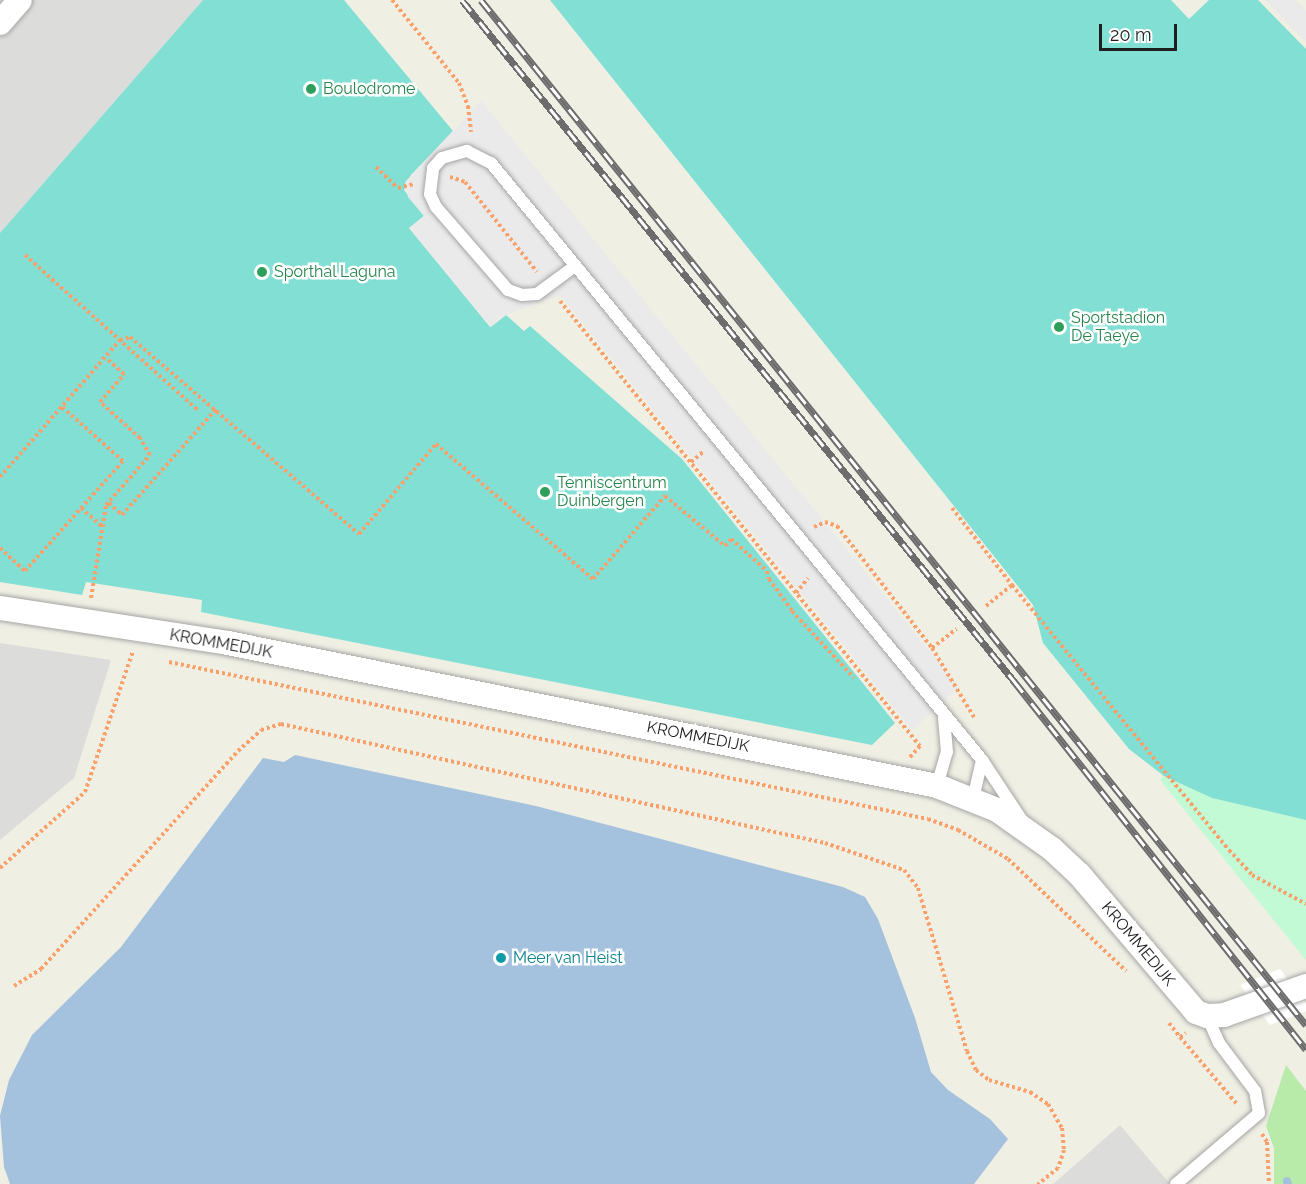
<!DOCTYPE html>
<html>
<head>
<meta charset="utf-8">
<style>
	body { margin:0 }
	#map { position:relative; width:1306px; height:1184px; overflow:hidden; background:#efefe4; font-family:Raleway,sans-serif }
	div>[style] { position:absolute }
	.residential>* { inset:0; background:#dcdcdb }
	.grass>* { inset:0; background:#b8eaaa }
	.park>* { inset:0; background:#c1fad5 }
	.pitch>* { inset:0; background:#82dfd4 }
	.parking>* { inset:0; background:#eaeaea }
	.water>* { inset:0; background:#a4c1dd }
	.pier>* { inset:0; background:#fff }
	.stream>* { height:8px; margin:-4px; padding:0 4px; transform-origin:4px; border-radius:4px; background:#a4c1dd }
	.path>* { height:4px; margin-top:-2px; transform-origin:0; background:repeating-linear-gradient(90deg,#faa06a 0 3px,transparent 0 6px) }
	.roads { filter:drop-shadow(0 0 2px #a5a5a5) drop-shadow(0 0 2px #a5a5a5) }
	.lane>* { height:12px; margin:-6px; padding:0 6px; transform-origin:6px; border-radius:6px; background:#fff }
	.street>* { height:24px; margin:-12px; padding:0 12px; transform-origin:12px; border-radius:12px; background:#fff }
	.rail>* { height:7px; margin-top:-3.5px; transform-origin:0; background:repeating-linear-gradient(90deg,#fff 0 14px,#6c6c6c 0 28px); box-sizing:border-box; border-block:2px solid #6c6c6c }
	.dots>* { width:16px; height:16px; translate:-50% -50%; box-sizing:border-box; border:3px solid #fff; border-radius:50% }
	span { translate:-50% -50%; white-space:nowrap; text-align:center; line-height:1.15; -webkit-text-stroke:5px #fff; paint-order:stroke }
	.leisure-label { font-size:16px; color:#27864d }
	.left { translate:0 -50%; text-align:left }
	.street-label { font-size:16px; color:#1e1e1e }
	.culture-label { font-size:16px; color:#0d838f }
	.scale { position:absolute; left:1099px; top:24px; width:78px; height:27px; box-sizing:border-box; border:3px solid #1e1e1e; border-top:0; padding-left:8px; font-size:18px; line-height:21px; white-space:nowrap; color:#1e1e1e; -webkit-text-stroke:4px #fff; paint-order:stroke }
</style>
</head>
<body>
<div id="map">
	<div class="residential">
		<i style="clip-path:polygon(0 0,203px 0,0 233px)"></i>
		<i style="clip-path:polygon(0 643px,111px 660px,74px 778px,0 840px)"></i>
		<i style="clip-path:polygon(1120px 1125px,1170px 1184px,1053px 1184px,1059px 1179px)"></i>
	</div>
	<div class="grass">
		<i style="clip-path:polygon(1286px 1065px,1306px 1091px,1306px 1184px,1274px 1184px,1274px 1148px,1266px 1126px)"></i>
	</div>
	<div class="park">
		<i style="clip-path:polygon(1164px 776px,1212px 798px,1306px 820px,1306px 960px,1160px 780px)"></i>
	</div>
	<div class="pitch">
		<i style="clip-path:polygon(203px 0,344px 0,453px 131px,411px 175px,404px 190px,424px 216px,409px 228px,490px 327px,506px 315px,524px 331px,530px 326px,682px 459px,895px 723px,872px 745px,201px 612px,202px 600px,86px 582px,82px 595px,0 582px,0 233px)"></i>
		<i style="clip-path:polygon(550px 0,1171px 0,1189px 19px,1209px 0,1258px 0,1306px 49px,1306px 820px,1212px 798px,1164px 776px,1129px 749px,1043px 643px,1033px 605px)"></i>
	</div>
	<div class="parking">
		<i style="clip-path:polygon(1265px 0,1295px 0,1306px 11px,1306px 42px)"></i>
		<i style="clip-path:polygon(481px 101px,959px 687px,912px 730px,560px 295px,506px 315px,491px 327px,409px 228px,424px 216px,408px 197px,405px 182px)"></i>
	</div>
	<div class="water">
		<i style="clip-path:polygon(295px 755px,536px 806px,843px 887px,865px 897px,878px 919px,915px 1018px,931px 1072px,948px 1090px,990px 1119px,1008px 1139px,974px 1184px,10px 1184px,4px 1167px,0 1116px,9px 1080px,32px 1035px,121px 947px,263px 758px,284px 762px)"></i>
	</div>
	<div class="pier">
		<i style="clip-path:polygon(1280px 969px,1306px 1003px,1306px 1011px,1270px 1025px,1240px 985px)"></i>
	</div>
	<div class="stream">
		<i style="left:1287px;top:1181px;width:3px;rotate:72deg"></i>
	</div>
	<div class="path">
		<i style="left:392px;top:0;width:107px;rotate:51.1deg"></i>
		<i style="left:459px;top:83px;width:25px;rotate:69deg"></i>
		<i style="left:468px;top:106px;width:26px;rotate:83deg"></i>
		<i style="left:376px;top:167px;width:30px;rotate:44deg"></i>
		<i style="left:398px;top:188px;width:16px;rotate:-14deg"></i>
		<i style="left:450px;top:177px;width:16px;rotate:18deg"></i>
		<i style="left:465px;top:182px;width:115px;rotate:51.3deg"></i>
		<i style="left:25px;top:255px;width:232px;rotate:41.9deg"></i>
		<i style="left:560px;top:301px;width:572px;rotate:51.03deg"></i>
		<i style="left:920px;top:746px;width:15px;rotate:132deg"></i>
		<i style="left:691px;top:462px;width:16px;rotate:-40deg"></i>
		<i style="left:0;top:477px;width:182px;rotate:-48.8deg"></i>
		<i style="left:120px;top:340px;width:10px;rotate:-17deg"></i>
		<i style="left:130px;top:337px;width:302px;rotate:40.7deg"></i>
		<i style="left:359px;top:534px;width:118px;rotate:-49.5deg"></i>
		<i style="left:436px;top:444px;width:207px;rotate:40.7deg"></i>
		<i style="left:593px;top:579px;width:110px;rotate:-49.1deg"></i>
		<i style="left:665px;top:496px;width:78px;rotate:39.8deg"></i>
		<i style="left:725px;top:546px;width:9px;rotate:-49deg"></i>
		<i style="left:731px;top:539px;width:48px;rotate:41.6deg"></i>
		<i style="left:767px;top:571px;width:8px;rotate:76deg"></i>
		<i style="left:769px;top:579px;width:39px;rotate:54deg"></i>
		<i style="left:792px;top:611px;width:91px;rotate:47.2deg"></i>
		<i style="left:109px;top:503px;width:18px;rotate:43deg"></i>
		<i style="left:122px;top:515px;width:142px;rotate:-48.4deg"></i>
		<i style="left:81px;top:508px;width:28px;rotate:41deg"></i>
		<i style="left:952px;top:508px;width:98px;rotate:52.1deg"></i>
		<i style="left:814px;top:527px;width:12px;rotate:-24deg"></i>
		<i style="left:825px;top:522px;width:13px;rotate:18deg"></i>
		<i style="left:837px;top:526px;width:155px;rotate:52.1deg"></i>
		<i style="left:932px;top:648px;width:81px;rotate:58.7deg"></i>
		<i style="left:0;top:548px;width:34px;rotate:43deg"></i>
		<i style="left:25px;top:571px;width:147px;rotate:-48.3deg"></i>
		<i style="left:123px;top:461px;width:81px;rotate:-138.5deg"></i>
		<i style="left:796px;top:593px;width:19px;rotate:-51deg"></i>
		<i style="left:91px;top:598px;width:94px;rotate:-80.8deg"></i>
		<i style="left:106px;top:505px;width:67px;rotate:-48.7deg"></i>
		<i style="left:150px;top:455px;width:20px;rotate:-120deg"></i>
		<i style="left:140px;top:438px;width:54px;rotate:-138deg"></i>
		<i style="left:100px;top:402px;width:37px;rotate:-49deg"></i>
		<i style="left:124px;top:374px;width:24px;rotate:-138deg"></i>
		<i style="left:986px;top:606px;width:33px;rotate:-39deg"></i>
		<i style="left:1012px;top:585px;width:343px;rotate:50.7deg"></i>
		<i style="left:1229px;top:850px;width:34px;rotate:47deg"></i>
		<i style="left:1252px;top:875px;width:61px;rotate:28.2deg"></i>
		<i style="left:932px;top:648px;width:31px;rotate:-38deg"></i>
		<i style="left:169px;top:662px;width:775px;rotate:11.69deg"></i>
		<i style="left:928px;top:819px;width:32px;rotate:20deg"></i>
		<i style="left:958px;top:830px;width:58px;rotate:30.1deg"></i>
		<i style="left:1008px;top:859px;width:163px;rotate:43.5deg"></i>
		<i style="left:0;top:868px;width:114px;rotate:-41.8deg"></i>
		<i style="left:85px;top:792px;width:149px;rotate:-71.2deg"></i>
		<i style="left:14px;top:986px;width:32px;rotate:-32deg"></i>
		<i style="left:41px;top:969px;width:294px;rotate:-47.9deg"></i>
		<i style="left:238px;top:751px;width:31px;rotate:-42deg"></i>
		<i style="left:261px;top:730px;width:21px;rotate:-17deg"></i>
		<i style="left:281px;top:724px;width:557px;rotate:12.34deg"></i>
		<i style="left:825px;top:843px;width:83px;rotate:18.9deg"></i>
		<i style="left:904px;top:870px;width:23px;rotate:52deg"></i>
		<i style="left:918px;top:888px;width:170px;rotate:73.3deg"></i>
		<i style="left:967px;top:1051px;width:21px;rotate:65deg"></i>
		<i style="left:976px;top:1070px;width:16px;rotate:38deg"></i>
		<i style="left:989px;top:1080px;width:43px;rotate:16.3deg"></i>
		<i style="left:1030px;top:1092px;width:22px;rotate:34deg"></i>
		<i style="left:1048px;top:1104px;width:28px;rotate:60deg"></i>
		<i style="left:1062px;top:1128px;width:22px;rotate:85deg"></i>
		<i style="left:1064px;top:1150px;width:19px;rotate:108deg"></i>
		<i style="left:1058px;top:1168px;width:26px;rotate:141deg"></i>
		<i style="left:1169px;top:1023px;width:18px;rotate:52deg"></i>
		<i style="left:1180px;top:1037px;width:7px;rotate:-34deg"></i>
		<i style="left:1180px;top:1037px;width:87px;rotate:49.7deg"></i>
		<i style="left:1262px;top:1134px;width:9px;rotate:58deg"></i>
		<i style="left:1267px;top:1142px;width:42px;rotate:87.3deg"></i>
	</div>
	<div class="roads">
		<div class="lane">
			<i style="left:575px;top:266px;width:47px;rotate:143.6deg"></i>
			<i style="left:537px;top:294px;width:15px;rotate:176deg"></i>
			<i style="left:522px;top:295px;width:15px;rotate:-160deg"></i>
			<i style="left:508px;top:290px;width:110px;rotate:-130.9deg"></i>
			<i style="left:436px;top:207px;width:14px;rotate:-115deg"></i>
			<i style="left:430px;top:194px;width:26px;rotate:-83deg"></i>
			<i style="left:433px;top:168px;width:13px;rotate:-48deg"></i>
			<i style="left:442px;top:158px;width:26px;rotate:-16deg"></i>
			<i style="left:467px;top:151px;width:27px;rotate:27deg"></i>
			<i style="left:491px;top:163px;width:773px;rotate:50.56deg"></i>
			<i style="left:982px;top:760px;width:74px;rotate:56.5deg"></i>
			<i style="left:937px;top:786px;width:35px;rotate:-74deg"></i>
			<i style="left:947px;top:752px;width:35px;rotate:-95deg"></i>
			<i style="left:973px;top:799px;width:40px;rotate:-77deg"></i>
			<i style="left:1176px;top:1184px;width:109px;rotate:-40.5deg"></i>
			<i style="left:1259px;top:1113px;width:22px;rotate:-100deg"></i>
			<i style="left:1255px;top:1091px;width:60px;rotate:-126.9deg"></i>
			<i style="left:1219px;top:1043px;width:30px;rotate:-114deg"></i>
		</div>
		<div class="street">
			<i style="left:0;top:23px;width:30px;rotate:-49deg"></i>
			<i style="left:0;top:608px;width:231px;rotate:8.7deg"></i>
			<i style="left:228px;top:643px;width:723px;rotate:11.4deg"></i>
			<i style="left:937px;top:786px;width:65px;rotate:21.8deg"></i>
			<i style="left:997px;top:810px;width:67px;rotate:35.3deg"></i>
			<i style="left:1052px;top:849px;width:37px;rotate:43deg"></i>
			<i style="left:1079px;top:874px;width:181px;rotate:49.7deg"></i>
			<i style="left:1196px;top:1012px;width:12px;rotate:20deg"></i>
			<i style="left:1207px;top:1016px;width:17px;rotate:-3deg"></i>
			<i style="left:1224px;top:1015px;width:87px;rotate:-19.5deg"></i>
		</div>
	</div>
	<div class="rail">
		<i style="left:462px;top:0;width:877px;rotate:50.97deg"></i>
		<i style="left:1014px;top:681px;width:470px;rotate:51.6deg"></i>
		<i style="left:481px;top:0;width:1316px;rotate:51.17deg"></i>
	</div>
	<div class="dots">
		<i style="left:311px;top:89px;background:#2e9e5b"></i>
		<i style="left:262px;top:272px;background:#2e9e5b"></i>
		<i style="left:1059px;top:327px;background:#2e9e5b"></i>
		<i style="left:545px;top:492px;background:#2e9e5b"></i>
		<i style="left:501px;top:958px;background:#0f9aa8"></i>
	</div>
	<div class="leisure-label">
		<span class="left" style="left:323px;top:89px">Boulodrome</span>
		<span class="left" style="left:274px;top:272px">Sporthal Laguna</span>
		<span class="left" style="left:1071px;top:327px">Sportstadion<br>De Taeye</span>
		<span class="left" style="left:557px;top:492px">Tenniscentrum<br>Duinbergen</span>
	</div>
	<div class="street-label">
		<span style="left:221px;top:644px;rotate:10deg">KROMMEDIJK</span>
		<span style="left:698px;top:737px;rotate:11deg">KROMMEDIJK</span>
		<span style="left:1138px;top:944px;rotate:50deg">KROMMEDIJK</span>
	</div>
	<div class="culture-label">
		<span class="left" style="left:513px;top:958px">Meer van Heist</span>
	</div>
	<div class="scale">20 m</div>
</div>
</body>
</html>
